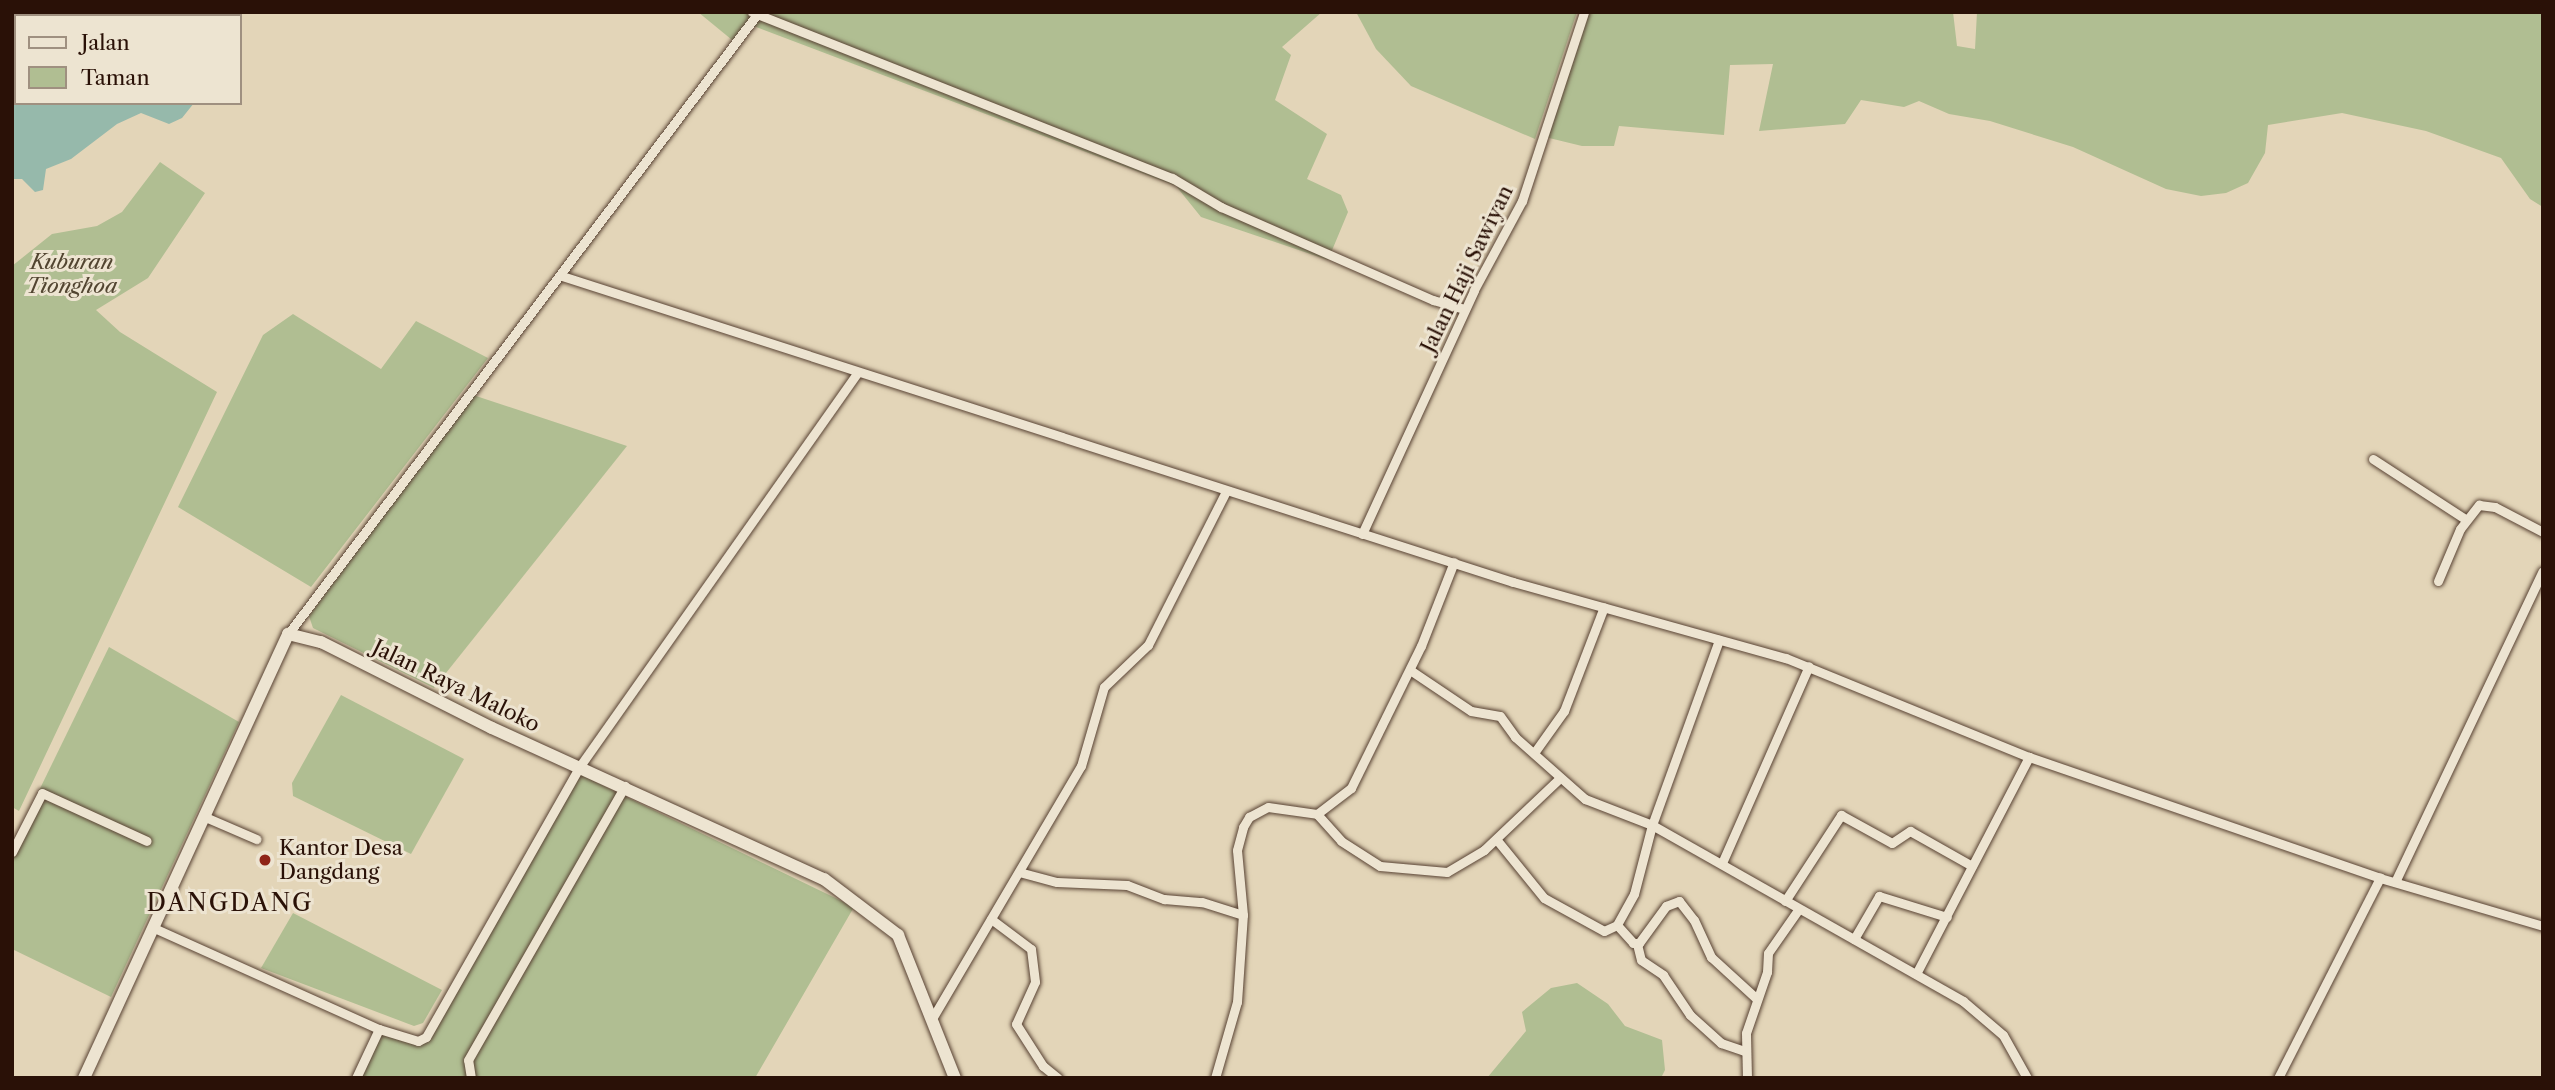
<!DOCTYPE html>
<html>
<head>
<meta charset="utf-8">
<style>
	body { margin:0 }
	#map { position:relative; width:2555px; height:1090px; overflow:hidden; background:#e3d5b8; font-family:"Libre Caslon Text",serif }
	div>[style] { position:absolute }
	.green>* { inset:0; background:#b0be92 }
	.water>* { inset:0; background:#96b9ab }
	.roads { filter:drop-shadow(0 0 2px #584233) drop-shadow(0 0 2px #584233) }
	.street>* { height:9px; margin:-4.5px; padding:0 4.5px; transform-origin:4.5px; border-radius:4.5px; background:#ede4d1 }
	.secondary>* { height:12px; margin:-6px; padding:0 6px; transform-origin:6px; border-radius:6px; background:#ede4d1 }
	.dots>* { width:19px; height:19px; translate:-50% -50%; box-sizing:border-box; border:4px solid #ede4d1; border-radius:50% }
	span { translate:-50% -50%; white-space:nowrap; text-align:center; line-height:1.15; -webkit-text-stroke:6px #ede4d1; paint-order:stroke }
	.park-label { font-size:21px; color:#524531; font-style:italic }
	.street-label { font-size:21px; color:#2a1107 }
	.poi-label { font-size:21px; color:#2a1107 }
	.left { translate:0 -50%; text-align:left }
	.quarter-label { font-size:24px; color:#2a1107; letter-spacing:2px }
	.frame { position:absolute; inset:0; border:14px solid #2a1107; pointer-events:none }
	.legend { position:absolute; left:14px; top:14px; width:228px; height:91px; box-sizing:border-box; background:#ede4d1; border:2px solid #9f9080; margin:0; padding:9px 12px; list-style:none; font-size:21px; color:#2a1107 }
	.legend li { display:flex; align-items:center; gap:14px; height:35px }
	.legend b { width:35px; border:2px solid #9f9080 }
</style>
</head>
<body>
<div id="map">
	<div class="green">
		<i style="clip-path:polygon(698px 12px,1322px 12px,1282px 47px,1291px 55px,1275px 100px,1327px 134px,1307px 179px,1341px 195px,1348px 212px,1328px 260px,1201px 217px,1176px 186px,751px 25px,737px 44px)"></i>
		<i style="clip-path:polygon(1356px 12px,1577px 12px,1535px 139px,1411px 86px,1376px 49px)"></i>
		<i style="clip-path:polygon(1585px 12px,1953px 12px,1957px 46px,1975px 49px,1977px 12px,2543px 12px,2543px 207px,2530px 199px,2501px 158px,2426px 131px,2342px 113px,2268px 125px,2265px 153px,2248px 183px,2226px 193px,2201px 196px,2166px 189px,2073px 147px,1990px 121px,1949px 114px,1919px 101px,1904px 107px,1861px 100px,1845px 124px,1759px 131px,1773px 64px,1730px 65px,1724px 135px,1619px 126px,1614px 146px,1582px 146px,1545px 137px)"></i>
		<i style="clip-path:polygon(160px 162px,205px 193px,148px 278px,96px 310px,120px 332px,217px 392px,19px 811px,12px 807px,12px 266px,52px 234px,97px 226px,122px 212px)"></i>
		<i style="clip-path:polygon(293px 314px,381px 369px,416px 321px,488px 358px,311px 587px,178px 507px,263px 335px)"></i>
		<i style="clip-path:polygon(473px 395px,627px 446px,434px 688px,313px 628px,309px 616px)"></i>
		<i style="clip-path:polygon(109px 647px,239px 722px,111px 997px,12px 949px,12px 846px)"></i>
		<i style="clip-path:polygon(341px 695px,464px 759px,411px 854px,293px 796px,292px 783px)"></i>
		<i style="clip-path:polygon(581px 775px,854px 907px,755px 1078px,359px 1078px,384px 1027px,425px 1043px)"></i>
		<i style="clip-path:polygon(293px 913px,442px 990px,423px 1023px,414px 1026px,261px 968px)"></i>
		<i style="clip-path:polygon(1577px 983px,1608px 1004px,1625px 1026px,1662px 1040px,1665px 1070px,1661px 1078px,1487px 1078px,1526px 1031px,1522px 1012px,1551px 988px)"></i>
	</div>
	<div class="water">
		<i style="clip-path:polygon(12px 12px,200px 12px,201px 16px,16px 16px,16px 103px,194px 103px,182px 118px,169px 124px,141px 113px,117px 124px,71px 159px,46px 169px,43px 190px,35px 192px,22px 179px,12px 179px)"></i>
	</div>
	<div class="roads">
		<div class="street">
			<i style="left:752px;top:12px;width:452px;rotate:21.6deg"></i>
			<i style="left:1172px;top:178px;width:57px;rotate:30.6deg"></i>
			<i style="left:1221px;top:207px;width:232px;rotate:23.7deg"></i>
			<i style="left:1433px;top:300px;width:33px;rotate:16deg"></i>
			<i style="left:562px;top:276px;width:999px;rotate:17.84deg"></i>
			<i style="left:1513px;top:582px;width:283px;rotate:15.6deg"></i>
			<i style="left:1786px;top:658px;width:262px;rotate:22.2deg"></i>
			<i style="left:2029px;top:757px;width:371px;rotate:19deg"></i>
			<i style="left:2380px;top:878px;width:170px;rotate:16.4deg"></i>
			<i style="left:2373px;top:459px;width:110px;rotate:33.1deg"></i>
			<i style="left:1362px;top:534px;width:268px;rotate:-65.3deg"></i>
			<i style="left:1474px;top:290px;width:101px;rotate:-61.7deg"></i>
			<i style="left:1522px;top:201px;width:199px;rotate:-71.8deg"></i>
			<i style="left:2438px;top:581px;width:56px;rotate:-67.1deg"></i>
			<i style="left:2460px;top:529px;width:31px;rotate:-52deg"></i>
			<i style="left:2479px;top:505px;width:16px;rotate:7deg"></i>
			<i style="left:2495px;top:507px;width:54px;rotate:27.5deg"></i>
			<i style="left:288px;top:634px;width:774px;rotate:-52.88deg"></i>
			<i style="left:1719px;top:640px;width:197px;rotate:109.9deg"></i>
			<i style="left:1652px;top:825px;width:357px;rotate:29.5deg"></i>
			<i style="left:1963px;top:1001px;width:52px;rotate:40.4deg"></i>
			<i style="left:2003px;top:1035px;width:49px;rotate:60.8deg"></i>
			<i style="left:1410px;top:670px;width:73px;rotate:33.9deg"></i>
			<i style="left:1471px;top:711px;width:29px;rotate:10deg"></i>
			<i style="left:1500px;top:716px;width:26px;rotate:54deg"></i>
			<i style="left:1515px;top:737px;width:94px;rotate:41.5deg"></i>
			<i style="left:1585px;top:799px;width:72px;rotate:21.2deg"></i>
			<i style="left:1652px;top:825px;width:71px;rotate:104.6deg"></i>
			<i style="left:1634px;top:894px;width:35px;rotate:119deg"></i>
			<i style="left:1617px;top:925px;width:14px;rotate:155deg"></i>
			<i style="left:1604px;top:931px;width:68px;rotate:-151.2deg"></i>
			<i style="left:1544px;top:898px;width:76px;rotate:-129.1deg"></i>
			<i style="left:1534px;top:753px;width:52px;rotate:-54.5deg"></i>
			<i style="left:1564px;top:711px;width:111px;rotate:-69deg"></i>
			<i style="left:1317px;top:814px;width:36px;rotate:48deg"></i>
			<i style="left:1341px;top:841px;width:46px;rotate:32.7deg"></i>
			<i style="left:1380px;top:866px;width:67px;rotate:5.1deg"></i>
			<i style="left:1447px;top:872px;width:43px;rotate:-30.7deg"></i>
			<i style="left:1484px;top:850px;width:105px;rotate:-43.5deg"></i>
			<i style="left:205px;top:817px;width:56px;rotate:23.3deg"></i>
			<i style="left:12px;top:852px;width:66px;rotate:-63deg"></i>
			<i style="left:42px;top:793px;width:115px;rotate:24.6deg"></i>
			<i style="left:1722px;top:863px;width:215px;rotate:-66.2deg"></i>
			<i style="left:1019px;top:872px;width:39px;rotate:15deg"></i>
			<i style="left:1057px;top:882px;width:70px;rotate:2.5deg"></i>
			<i style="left:1127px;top:885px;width:40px;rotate:21deg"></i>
			<i style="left:1164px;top:899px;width:38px;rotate:5deg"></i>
			<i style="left:1202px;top:902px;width:43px;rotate:17.6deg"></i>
			<i style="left:2395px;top:882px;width:344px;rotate:-64.6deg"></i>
			<i style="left:1785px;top:901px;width:103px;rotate:-56.9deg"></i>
			<i style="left:1841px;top:815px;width:58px;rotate:28.8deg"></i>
			<i style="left:1892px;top:843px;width:22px;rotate:-34deg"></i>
			<i style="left:1910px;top:831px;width:71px;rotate:29.4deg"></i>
			<i style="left:991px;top:919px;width:50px;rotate:36.9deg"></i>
			<i style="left:1031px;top:949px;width:33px;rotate:83deg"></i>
			<i style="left:1035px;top:982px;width:46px;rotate:114.3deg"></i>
			<i style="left:1016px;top:1024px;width:50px;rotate:57.3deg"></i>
			<i style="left:1043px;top:1066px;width:19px;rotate:39deg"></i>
			<i style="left:1617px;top:925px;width:24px;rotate:48deg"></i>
			<i style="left:1633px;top:943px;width:6px"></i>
			<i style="left:1639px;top:943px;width:46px;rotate:-53.9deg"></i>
			<i style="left:1666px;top:906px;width:14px;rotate:-21deg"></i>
			<i style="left:1679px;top:901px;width:24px;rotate:52deg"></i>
			<i style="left:1694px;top:920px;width:41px;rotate:65.3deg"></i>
			<i style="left:1711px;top:957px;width:62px;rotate:42.4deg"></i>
			<i style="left:154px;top:928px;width:247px;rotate:24.2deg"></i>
			<i style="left:379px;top:1029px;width:41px;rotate:17.1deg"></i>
			<i style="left:418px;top:1041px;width:9px;rotate:-27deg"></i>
			<i style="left:426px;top:1037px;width:312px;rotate:-60.4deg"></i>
			<i style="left:580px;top:766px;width:481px;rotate:-54.8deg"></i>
			<i style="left:1854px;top:939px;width:50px;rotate:-59.8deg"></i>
			<i style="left:1879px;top:896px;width:71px;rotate:17.2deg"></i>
			<i style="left:1637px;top:944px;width:16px;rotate:76deg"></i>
			<i style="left:1641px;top:960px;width:27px;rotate:34deg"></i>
			<i style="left:1663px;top:975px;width:48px;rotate:56deg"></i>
			<i style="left:1690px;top:1015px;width:42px;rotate:42.1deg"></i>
			<i style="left:1721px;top:1043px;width:24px;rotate:19deg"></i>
			<i style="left:1916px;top:974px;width:245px;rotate:-62.5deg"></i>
			<i style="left:933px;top:1017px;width:291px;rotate:-59.5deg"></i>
			<i style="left:1081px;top:766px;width:82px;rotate:-73.8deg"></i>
			<i style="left:1104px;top:687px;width:61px;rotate:-43.7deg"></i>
			<i style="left:1148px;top:645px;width:173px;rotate:-63.1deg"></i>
			<i style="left:356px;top:1078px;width:54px;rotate:-64.9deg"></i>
			<i style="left:471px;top:1078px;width:18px;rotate:-99deg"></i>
			<i style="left:468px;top:1060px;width:316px;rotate:-60.2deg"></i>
			<i style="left:1215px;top:1078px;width:79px;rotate:-73.9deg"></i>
			<i style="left:1237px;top:1002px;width:87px;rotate:-86.1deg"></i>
			<i style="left:1243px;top:915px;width:65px;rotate:-95.3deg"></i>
			<i style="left:1237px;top:850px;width:24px;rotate:-75deg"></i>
			<i style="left:1243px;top:827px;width:12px;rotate:-59deg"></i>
			<i style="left:1249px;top:817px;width:21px;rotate:-28deg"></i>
			<i style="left:1268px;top:807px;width:49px;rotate:8.1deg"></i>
			<i style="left:1317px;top:814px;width:43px;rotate:-37.4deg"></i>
			<i style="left:1351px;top:788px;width:158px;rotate:-63.8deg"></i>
			<i style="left:1421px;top:646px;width:90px;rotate:-68.6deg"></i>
			<i style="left:1747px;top:1078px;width:45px;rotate:-91.3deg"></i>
			<i style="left:1746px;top:1033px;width:65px;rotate:-71deg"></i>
			<i style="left:1767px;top:972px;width:19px;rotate:-87deg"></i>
			<i style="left:1768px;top:953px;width:52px;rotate:-55.1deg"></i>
			<i style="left:2278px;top:1078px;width:225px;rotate:-63deg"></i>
		</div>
		<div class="secondary">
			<i style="left:84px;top:1078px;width:489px;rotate:-65.3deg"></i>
			<i style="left:288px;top:634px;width:34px;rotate:14deg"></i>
			<i style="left:321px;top:642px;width:191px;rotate:26.7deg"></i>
			<i style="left:492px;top:728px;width:365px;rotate:24.5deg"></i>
			<i style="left:824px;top:879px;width:93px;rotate:37.1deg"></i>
			<i style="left:898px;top:935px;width:154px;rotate:68.3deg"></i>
		</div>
	</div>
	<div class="dots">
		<i style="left:265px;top:860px;background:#8f2418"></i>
	</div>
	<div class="park-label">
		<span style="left:72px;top:274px">Kuburan<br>Tionghoa</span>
	</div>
	<div class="street-label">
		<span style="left:1467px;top:269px;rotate:-64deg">Jalan Haji Sawiyan</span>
		<span style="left:456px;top:686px;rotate:26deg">Jalan Raya Maloko</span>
	</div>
	<div class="poi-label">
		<span class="left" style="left:279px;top:860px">Kantor Desa<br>Dangdang</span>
	</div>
	<div class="quarter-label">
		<span style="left:230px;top:903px">DANGDANG</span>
	</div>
	<div class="frame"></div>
	<ul class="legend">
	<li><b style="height:9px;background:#ede4d1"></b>Jalan</li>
	<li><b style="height:19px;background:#b0be92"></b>Taman</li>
	</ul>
</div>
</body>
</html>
